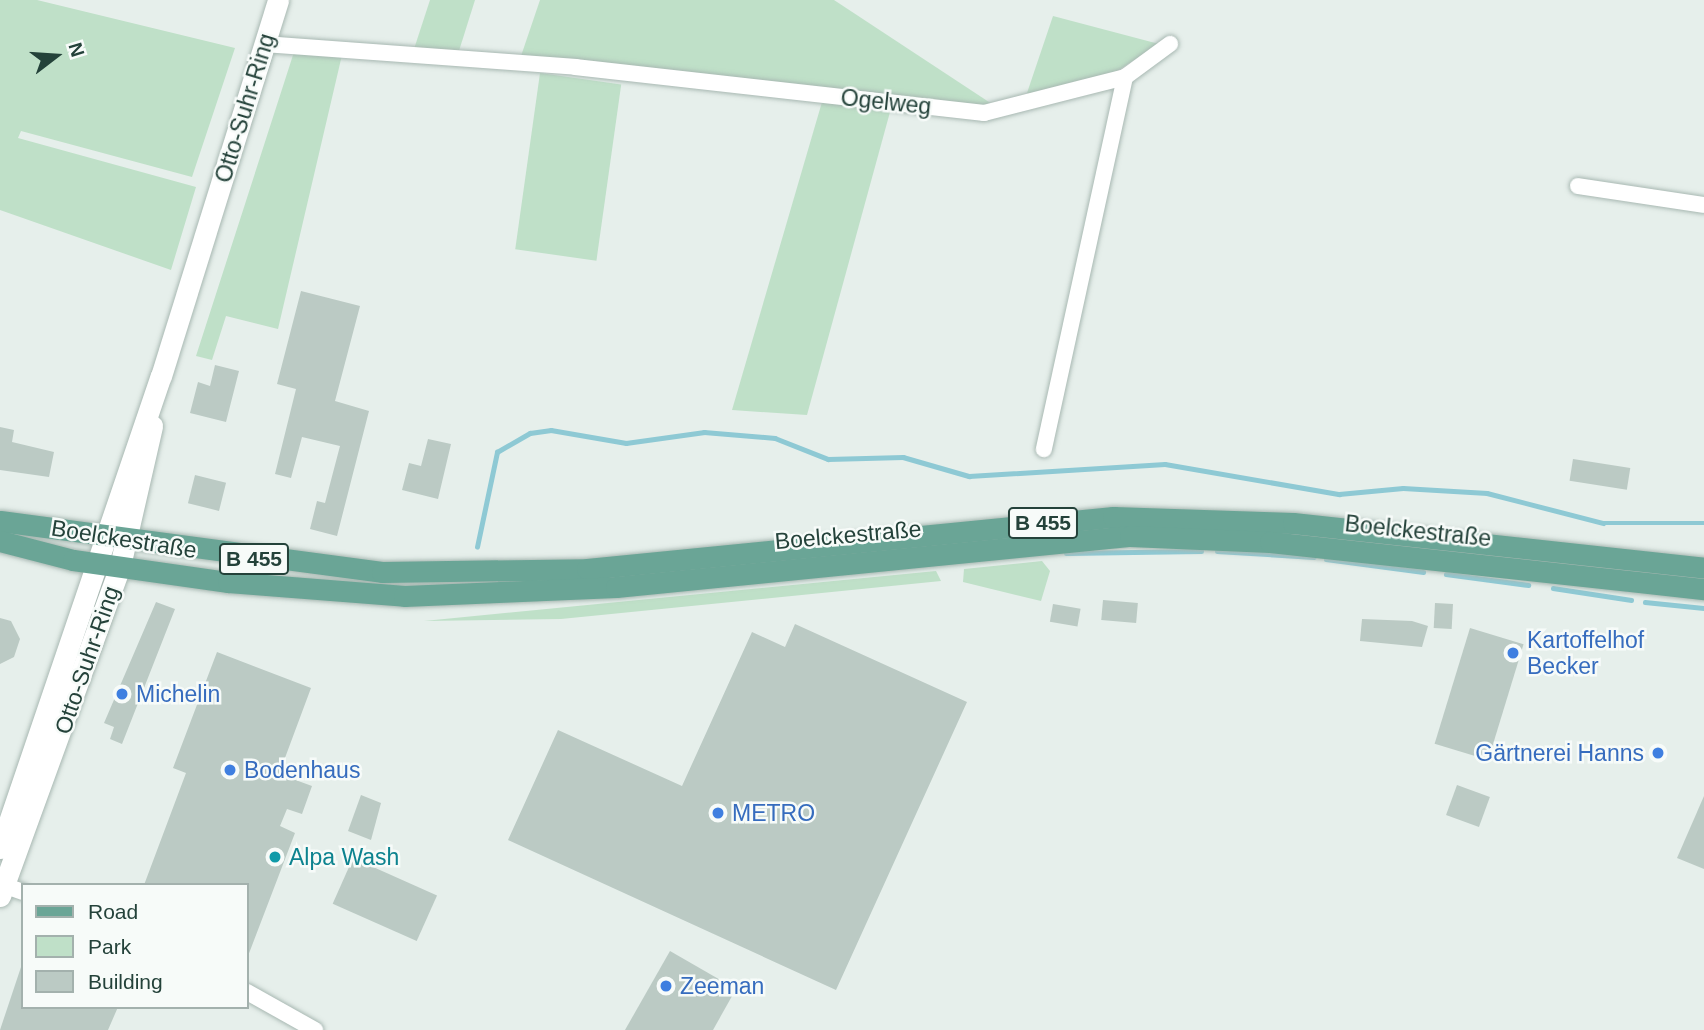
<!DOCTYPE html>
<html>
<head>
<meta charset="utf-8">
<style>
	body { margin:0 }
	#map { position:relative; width:1704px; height:1030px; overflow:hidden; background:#e6efeb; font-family:Arial,sans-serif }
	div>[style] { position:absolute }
	.green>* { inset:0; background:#bfe0c8; transform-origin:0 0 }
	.stream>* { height:4.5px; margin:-2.25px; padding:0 2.25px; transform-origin:2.25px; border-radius:2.25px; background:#8ec9d4 }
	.building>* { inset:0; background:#bbcac4; transform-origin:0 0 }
	.roads { filter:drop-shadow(0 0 2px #a8b8b2) drop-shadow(0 0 2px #a8b8b2) }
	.street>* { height:16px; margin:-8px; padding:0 8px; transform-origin:8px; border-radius:8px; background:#fff }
	.secondary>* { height:21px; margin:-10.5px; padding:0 10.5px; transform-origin:10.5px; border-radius:10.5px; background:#fff }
	.primary>* { height:21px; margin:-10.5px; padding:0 10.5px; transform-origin:10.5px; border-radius:10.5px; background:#6aa596 }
	.dots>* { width:19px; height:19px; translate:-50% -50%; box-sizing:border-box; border:4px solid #f7fbf9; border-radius:50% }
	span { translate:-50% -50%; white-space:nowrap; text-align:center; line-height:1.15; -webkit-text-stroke:5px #f7fbf9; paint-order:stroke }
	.shield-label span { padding:2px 5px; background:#f7fbf9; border:2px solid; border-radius:5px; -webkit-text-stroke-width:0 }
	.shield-label { font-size:21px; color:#24423a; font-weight:700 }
	.street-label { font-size:23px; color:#24423a }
	.shop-label { font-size:23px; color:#366cbe }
	.left { translate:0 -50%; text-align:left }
	.right { translate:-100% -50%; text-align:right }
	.culture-label { font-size:23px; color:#0d838f }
	.legend { position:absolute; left:21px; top:883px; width:228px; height:126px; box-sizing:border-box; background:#f7fbf9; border:2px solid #a3b1ad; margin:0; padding:9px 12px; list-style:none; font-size:21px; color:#24423a }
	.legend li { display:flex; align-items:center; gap:14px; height:35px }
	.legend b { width:35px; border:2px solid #a3b1ad }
	.north { position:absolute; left:21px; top:21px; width:70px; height:70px; -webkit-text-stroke:5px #f7fbf9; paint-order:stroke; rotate:73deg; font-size:19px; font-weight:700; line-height:28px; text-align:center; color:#24423a }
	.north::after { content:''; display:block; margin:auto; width:24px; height:32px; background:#24423a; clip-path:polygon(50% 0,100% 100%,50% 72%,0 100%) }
</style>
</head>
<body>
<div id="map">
	<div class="green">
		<i style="clip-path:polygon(0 0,37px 0,235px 48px,192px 177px,21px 131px,18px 138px,196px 187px,171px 270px,0 210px)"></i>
		<i style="clip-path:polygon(430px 0,475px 0,458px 54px,414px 49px)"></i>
		<i style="clip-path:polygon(540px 0,834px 0,995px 106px,520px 59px)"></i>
		<i style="clip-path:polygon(1053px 16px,1159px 44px,1114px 73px,1033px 96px,1027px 93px)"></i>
		<i style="clip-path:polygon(294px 52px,342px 55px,278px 329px,226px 316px,212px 360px,196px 356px)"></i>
		<i style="left:540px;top:73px;width:82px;height:178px;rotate:8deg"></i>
		<i style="clip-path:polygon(822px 102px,890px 112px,807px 415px,732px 410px)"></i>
		<i style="clip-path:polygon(1042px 561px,1050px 571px,1041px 601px,963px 582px,964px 569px)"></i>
		<i style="clip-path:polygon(936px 571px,941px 581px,561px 619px,424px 621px)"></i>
	</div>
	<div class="stream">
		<i style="left:477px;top:547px;width:97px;rotate:-78.1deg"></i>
		<i style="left:497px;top:452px;width:38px;rotate:-30deg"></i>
		<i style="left:530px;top:433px;width:21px;rotate:-8deg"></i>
		<i style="left:551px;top:430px;width:76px;rotate:9.8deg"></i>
		<i style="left:626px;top:443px;width:79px;rotate:-8deg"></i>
		<i style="left:704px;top:432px;width:71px;rotate:4.8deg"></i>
		<i style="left:775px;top:438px;width:57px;rotate:21.6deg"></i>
		<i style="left:828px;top:459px;width:75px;rotate:-1.5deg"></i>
		<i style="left:903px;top:457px;width:69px;rotate:16.1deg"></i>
		<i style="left:969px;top:476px;width:196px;rotate:-3.5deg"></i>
		<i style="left:1165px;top:464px;width:177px;rotate:9.8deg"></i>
		<i style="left:1339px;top:494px;width:64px;rotate:-5.4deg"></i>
		<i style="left:1403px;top:488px;width:84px;rotate:3.4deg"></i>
		<i style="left:1487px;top:493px;width:120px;rotate:14.5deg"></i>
		<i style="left:1603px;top:523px;width:101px"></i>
		<i style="left:1217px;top:551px;width:97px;rotate:3.5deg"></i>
		<i style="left:1066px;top:553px;width:135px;rotate:-0.8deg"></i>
		<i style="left:1326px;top:559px;width:98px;rotate:7.6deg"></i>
		<i style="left:1446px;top:574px;width:83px;rotate:7.6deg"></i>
		<i style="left:1553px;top:588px;width:79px;rotate:8.7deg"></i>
		<i style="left:1645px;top:602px;width:59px;rotate:5.8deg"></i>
	</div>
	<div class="building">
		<i style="clip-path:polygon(301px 291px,360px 306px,335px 401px,369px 411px,337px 536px,310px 529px,317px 501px,325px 503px,340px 446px,302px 437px,291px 478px,275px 474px,296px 389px,277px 384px)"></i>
		<i style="clip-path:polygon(215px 365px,239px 371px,226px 422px,190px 413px,198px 382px,210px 386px)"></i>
		<i style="clip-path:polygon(0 427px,14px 430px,12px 442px,54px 452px,49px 477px,0 470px)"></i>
		<i style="clip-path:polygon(428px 439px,451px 444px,438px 499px,402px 490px,409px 463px,421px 466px)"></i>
		<i style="left:1573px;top:459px;width:58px;height:22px;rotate:9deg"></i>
		<i style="left:195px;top:475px;width:32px;height:29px;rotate:14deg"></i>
		<i style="left:1103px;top:600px;width:35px;height:20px;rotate:5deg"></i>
		<i style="clip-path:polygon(156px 602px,175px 609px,122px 744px,110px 739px,114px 727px,104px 723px)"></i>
		<i style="left:1435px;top:603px;width:18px;height:25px;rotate:3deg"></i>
		<i style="left:1053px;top:604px;width:28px;height:18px;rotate:10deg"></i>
		<i style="clip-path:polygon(0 618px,11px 621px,20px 639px,14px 657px,0 664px)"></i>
		<i style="clip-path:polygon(1362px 619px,1412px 621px,1428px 626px,1422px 647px,1360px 641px)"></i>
		<i style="clip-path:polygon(795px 624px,967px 702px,836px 990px,508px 840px,558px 730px,682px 786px,752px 632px,785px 647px)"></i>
		<i style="left:1470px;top:628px;width:56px;height:121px;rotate:17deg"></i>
		<i style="clip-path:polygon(217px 652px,311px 688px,279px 774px,312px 786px,302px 814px,287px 809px,280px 826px,295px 833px,248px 956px,247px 885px,144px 885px,186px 773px,173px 768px)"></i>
		<i style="left:1457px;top:785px;width:35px;height:32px;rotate:20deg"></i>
		<i style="clip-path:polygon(361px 795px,381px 803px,371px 840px,348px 831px)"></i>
		<i style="clip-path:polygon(1704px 796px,1704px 869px,1677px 858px)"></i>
		<i style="left:353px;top:858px;width:92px;height:50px;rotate:24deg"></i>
		<i style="clip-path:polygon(670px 951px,736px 989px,713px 1030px,625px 1030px)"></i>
		<i style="clip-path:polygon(22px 964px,23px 1007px,118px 1007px,108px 1030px,0 1030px)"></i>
	</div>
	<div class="roads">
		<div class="street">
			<i style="left:265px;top:44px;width:311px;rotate:4.2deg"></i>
			<i style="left:575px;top:67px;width:412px;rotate:6.4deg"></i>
			<i style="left:984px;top:113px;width:146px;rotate:-14.3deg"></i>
			<i style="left:1125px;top:77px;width:381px;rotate:102.3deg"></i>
			<i style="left:1125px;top:77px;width:56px;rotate:-36.3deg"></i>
			<i style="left:1578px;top:186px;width:127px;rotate:8.6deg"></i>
			<i style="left:0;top:884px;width:24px;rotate:19deg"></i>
			<i style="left:247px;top:992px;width:78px;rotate:29.2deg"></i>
		</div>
		<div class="secondary">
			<i style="left:0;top:848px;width:499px;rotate:-71.2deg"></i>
			<i style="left:161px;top:376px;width:394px;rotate:-72.7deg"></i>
			<i style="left:0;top:896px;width:351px;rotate:-70deg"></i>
			<i style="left:120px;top:566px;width:144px;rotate:-77.1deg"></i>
		</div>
		<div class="primary">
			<i style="left:0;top:521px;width:385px;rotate:7.6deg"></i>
			<i style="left:382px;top:572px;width:205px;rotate:-0.8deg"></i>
			<i style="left:587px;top:569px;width:529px;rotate:-5.65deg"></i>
			<i style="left:1113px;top:517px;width:180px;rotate:1.9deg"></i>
			<i style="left:1293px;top:523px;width:413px;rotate:6.2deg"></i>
			<i style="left:0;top:541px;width:75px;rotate:14.6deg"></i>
			<i style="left:73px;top:560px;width:157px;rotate:8.1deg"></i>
			<i style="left:228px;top:582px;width:177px;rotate:4.5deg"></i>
			<i style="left:404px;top:596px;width:212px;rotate:-2.4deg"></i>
			<i style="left:616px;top:587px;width:517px;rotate:-5.67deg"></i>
			<i style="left:1130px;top:536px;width:140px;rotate:2.5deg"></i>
			<i style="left:1270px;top:542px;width:437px;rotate:6.2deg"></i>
		</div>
	</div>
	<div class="dots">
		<i style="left:1513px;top:653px;background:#3f7fe0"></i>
		<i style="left:122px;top:694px;background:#3f7fe0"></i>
		<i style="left:1658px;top:753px;background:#3f7fe0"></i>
		<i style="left:230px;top:770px;background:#3f7fe0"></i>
		<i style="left:718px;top:813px;background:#3f7fe0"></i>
		<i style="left:275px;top:857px;background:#0f9aa8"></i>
		<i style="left:666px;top:986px;background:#3f7fe0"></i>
	</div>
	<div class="shield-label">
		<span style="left:1043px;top:523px">B 455</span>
		<span style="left:254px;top:559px">B 455</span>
	</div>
	<div class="street-label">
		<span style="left:886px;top:102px;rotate:6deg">Ogelweg</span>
		<span style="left:245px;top:108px;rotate:-73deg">Otto-Suhr-Ring</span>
		<span style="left:1418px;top:531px;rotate:6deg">Boelckestraße</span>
		<span style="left:848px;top:535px;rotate:-5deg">Boelckestraße</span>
		<span style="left:124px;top:539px;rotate:9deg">Boelckestraße</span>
		<span style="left:87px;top:660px;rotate:-71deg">Otto-Suhr-Ring</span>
	</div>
	<div class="shop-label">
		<span class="left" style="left:1527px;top:653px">Kartoffelhof<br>Becker</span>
		<span class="left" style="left:136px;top:694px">Michelin</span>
		<span class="right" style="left:1644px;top:753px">Gärtnerei Hanns</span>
		<span class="left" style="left:244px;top:770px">Bodenhaus</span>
		<span class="left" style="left:732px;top:813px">METRO</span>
		<span class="left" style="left:680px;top:986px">Zeeman</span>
	</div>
	<div class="culture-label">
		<span class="left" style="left:289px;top:857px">Alpa Wash</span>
	</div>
	<ul class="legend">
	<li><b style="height:9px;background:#6aa596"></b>Road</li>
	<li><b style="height:19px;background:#bfe0c8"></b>Park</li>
	<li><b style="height:19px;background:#bbcac4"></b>Building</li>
	</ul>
	<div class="north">N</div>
</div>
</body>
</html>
